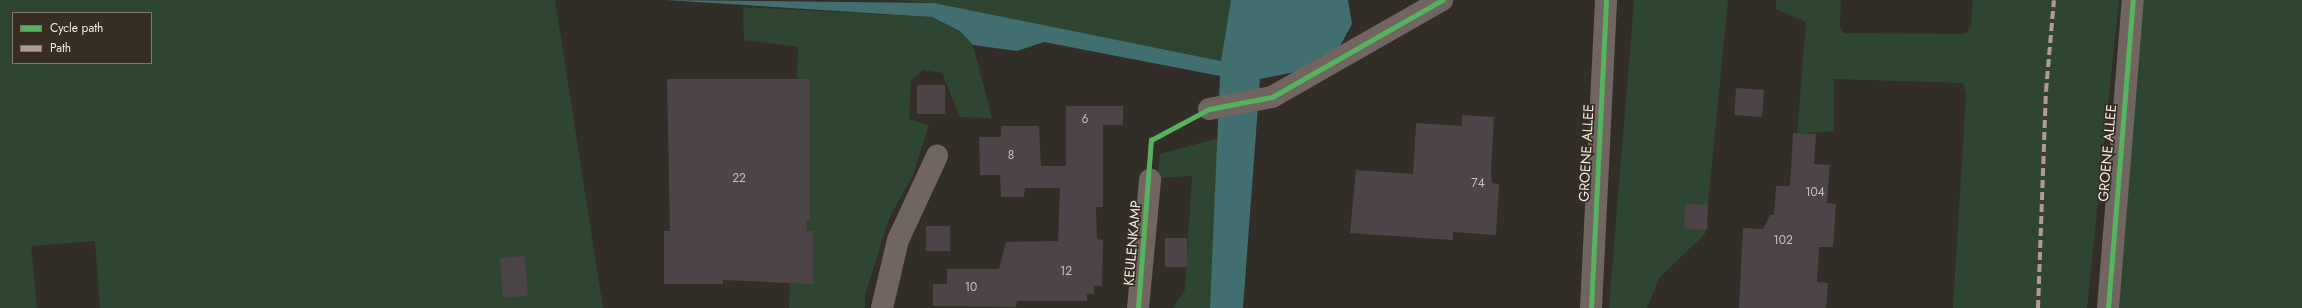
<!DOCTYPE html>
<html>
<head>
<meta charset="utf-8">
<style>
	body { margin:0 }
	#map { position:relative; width:2302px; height:308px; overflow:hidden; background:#322d27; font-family:Jost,sans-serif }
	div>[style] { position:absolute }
	.green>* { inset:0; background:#2e4631 }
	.water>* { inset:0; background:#416e6e }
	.building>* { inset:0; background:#4c4446; transform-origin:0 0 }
	.minor>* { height:22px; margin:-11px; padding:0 11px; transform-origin:11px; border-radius:11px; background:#706561 }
	.quiet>* { height:4px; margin-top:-2px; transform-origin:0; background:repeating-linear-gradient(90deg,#b69a8f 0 8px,transparent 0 12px) }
	.cycleway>* { height:5px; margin:-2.5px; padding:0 2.5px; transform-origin:2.5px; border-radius:2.5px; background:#56b35d }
	span { translate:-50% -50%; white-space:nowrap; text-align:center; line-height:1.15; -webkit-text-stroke:3.5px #362d23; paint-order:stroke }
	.number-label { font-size:12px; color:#c8c1bc }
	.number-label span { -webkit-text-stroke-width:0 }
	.street-label { font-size:14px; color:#f1ebe4 }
	.legend { position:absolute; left:12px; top:12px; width:140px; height:52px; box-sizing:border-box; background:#362d23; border:1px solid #817970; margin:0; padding:5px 7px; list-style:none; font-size:12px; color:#f1ebe4 }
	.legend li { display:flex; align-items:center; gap:8px; height:20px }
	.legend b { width:20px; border:1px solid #817970 }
</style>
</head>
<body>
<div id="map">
	<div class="green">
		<i style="clip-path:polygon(evenodd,0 0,555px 0,603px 308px,100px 308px,95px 241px,31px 246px,37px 308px,0 308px,0 0,13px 13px,151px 13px,151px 63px,13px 63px,13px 13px)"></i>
		<i style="clip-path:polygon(893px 0,1231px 0,1221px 61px,934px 3px)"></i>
		<i style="clip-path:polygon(1634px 0,1728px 0,1705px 234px,1659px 278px,1647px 308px,1609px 308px)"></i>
		<i style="clip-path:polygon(1776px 0,1841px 0,1840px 26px,1844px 33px,1966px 34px,1971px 25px,1973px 0,2119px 0,2087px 308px,1953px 308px,1966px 94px,1963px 83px,1834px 79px,1834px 131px,1797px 134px,1806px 22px,1776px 9px)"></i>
		<i style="clip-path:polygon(2142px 0,2302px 0,2302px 308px,2115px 308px)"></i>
		<i style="clip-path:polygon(743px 7px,932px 17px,960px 31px,973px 45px,992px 118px,960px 117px,942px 73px,923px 70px,911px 80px,909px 119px,929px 125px,913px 175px,889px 218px,865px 295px,865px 308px,789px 308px,798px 47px,744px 40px)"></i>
		<i style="clip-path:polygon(1219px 138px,1210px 308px,1173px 308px,1185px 290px,1192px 176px,1158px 178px,1160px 154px)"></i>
	</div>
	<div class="water">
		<i style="clip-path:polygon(665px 0,934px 3px,1221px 61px,1231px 0,1348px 0,1352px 24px,1340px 46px,1295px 72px,1260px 79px,1243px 308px,1210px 308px,1220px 76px,1044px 42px,1017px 51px,973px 45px,960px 31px,932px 17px)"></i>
	</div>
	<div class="building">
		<i style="clip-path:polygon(667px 79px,810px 79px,810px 221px,806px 221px,807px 231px,813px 231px,813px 284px,723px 280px,723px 284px,664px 284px,664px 231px,670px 231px)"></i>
		<i style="left:945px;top:85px;width:29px;height:28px;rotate:90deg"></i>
		<i style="left:1736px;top:88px;width:28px;height:27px;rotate:4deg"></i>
		<i style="clip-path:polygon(1066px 106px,1123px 106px,1123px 125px,1103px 125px,1103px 207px,1096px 207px,1097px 239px,1103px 240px,1102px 286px,1094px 286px,1094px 294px,1087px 294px,1087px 301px,1017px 301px,1016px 307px,933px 306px,933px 284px,947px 284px,947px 269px,999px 269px,1006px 242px,1058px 241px,1060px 188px,1025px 188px,1024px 197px,1001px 197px,1000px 175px,980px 175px,979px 137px,1001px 137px,1001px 126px,1039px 126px,1041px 166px,1066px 166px)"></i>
		<i style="clip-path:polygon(1462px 115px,1494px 117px,1491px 170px,1492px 183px,1499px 184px,1496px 235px,1453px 232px,1453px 240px,1350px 233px,1356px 170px,1413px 174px,1416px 123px,1462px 126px)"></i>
		<i style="clip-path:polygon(1793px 133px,1816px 134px,1814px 164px,1830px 165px,1827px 203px,1836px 204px,1833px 247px,1819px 247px,1817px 282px,1828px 283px,1826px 308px,1739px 308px,1743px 228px,1763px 229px,1770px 215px,1774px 215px,1776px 186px,1790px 186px)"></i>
		<i style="left:1685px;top:204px;width:23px;height:25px;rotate:2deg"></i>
		<i style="left:926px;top:226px;width:24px;height:25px"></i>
		<i style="left:1165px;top:238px;width:22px;height:29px"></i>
		<i style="left:525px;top:256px;width:40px;height:25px;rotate:86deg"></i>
	</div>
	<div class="minor">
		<i style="left:1209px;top:109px;width:64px;rotate:-10.8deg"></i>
		<i style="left:1272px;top:97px;width:196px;rotate:-29.7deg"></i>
		<i style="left:882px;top:308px;width:70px;rotate:-76.8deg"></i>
		<i style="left:898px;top:240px;width:93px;rotate:-65.1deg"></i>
		<i style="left:1138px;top:308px;width:129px;rotate:-84.6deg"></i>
		<i style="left:1591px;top:308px;width:308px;rotate:-87.2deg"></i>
		<i style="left:2108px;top:308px;width:309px;rotate:-85.4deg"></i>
	</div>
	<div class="quiet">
		<i style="left:2038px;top:308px;width:217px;rotate:-87.9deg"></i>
		<i style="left:2046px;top:91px;width:91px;rotate:-85deg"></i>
	</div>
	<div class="cycleway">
		<i style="left:1138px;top:308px;width:169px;rotate:-85.6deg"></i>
		<i style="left:1151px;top:140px;width:66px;rotate:-28.1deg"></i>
		<i style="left:1209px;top:109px;width:64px;rotate:-10.8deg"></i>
		<i style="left:1272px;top:97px;width:196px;rotate:-29.7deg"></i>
		<i style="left:1591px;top:308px;width:308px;rotate:-87.2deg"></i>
		<i style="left:2108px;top:308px;width:309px;rotate:-85.4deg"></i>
	</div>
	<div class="number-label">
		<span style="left:1085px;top:120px">6</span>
		<span style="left:1011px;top:156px">8</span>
		<span style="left:739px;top:179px">22</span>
		<span style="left:1478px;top:184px">74</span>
		<span style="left:1815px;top:193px">104</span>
		<span style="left:1783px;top:241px">102</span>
		<span style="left:1066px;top:272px">12</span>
		<span style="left:971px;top:288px">10</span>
	</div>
	<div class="street-label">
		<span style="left:1586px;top:153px;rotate:-87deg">GROENE ALLEE</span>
		<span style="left:2107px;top:153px;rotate:-85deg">GROENE ALLEE</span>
		<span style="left:1132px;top:243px;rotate:-85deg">KEULENKAMP</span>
	</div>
	<ul class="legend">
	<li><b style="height:5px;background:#56b35d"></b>Cycle path</li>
	<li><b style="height:5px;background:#b69a8f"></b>Path</li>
	</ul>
</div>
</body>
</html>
